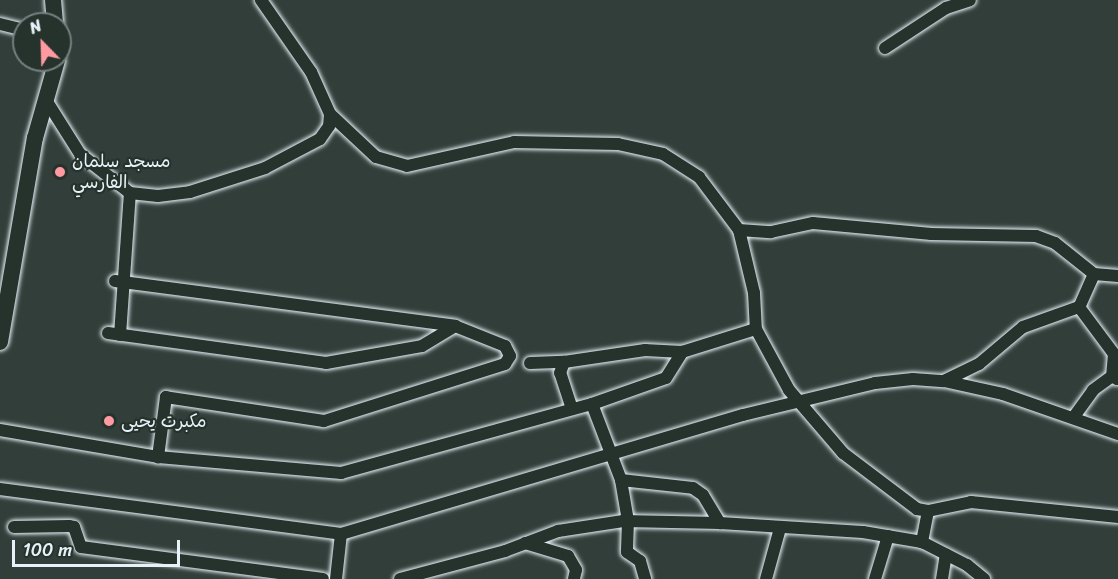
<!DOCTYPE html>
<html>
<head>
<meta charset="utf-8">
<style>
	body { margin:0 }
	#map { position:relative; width:1118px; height:579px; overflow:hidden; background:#323e39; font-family:Sriracha,"Playpen Sans Arabic",sans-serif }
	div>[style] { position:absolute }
	.roads { filter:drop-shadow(0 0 2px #e8f1f8) drop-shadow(0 0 2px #e8f1f8) }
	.street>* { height:12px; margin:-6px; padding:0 6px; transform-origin:6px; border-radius:6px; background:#26332d }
	.secondary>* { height:16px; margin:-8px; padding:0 8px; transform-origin:8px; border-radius:8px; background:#26332d }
	.dots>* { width:16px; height:16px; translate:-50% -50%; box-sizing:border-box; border:3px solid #26332d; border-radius:50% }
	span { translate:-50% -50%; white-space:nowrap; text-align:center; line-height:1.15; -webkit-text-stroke:4.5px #26332d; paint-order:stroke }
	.poi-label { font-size:18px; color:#e8f1f8 }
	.left { translate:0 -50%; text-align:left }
	.north { position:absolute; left:12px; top:12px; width:60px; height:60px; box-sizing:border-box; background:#26332d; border:2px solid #747f7e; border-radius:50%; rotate:337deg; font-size:16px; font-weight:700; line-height:24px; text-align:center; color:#e8f1f8 }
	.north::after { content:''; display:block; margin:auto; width:21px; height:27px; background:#ff9aa2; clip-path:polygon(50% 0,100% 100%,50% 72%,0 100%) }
	.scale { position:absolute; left:12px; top:540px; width:168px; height:27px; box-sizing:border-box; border:3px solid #e8f1f8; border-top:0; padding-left:8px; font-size:18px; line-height:21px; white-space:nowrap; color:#e8f1f8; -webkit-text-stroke:4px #26332d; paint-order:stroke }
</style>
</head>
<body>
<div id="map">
	<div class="roads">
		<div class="street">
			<i style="left:0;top:24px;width:25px;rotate:14deg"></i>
			<i style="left:885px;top:48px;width:73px;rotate:-33.3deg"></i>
			<i style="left:946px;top:8px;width:25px;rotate:-18deg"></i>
			<i style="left:46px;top:100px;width:64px;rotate:57.8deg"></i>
			<i style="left:80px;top:154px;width:63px;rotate:38deg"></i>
			<i style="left:130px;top:193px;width:28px;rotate:6deg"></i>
			<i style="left:158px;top:196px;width:32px;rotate:-7deg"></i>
			<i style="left:190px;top:192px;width:79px;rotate:-17.7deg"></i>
			<i style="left:265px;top:168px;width:62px;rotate:-27.8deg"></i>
			<i style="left:320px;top:139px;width:16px;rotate:-55deg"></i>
			<i style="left:329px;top:126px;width:12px;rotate:-85deg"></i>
			<i style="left:330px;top:114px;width:46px;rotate:-114.3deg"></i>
			<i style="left:311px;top:72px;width:88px;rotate:-124.8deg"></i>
			<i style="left:330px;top:114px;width:63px;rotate:43.1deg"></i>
			<i style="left:376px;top:157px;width:32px;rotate:16deg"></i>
			<i style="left:407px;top:166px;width:110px;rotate:-12.6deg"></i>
			<i style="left:514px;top:142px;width:104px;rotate:1.1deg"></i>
			<i style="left:618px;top:144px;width:46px;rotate:12.5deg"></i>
			<i style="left:663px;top:154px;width:43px;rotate:32.6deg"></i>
			<i style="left:699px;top:177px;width:66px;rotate:53deg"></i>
			<i style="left:739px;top:230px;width:65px;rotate:76.6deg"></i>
			<i style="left:754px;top:293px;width:36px;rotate:87deg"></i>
			<i style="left:756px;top:329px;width:69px;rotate:61.6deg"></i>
			<i style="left:789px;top:390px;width:83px;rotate:49.4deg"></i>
			<i style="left:843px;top:453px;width:93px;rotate:37.1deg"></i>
			<i style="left:917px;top:509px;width:11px;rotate:10deg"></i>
			<i style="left:928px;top:511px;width:44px;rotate:-11.8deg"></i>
			<i style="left:971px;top:502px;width:148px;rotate:5.8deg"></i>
			<i style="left:739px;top:230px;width:32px;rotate:4deg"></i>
			<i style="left:771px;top:232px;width:43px;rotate:-12.1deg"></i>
			<i style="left:813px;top:223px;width:119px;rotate:5.3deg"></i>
			<i style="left:931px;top:234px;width:105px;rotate:1.1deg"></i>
			<i style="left:1036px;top:236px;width:20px;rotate:20deg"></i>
			<i style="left:1055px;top:243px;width:50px;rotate:38.5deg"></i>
			<i style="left:1094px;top:274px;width:36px;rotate:114deg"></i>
			<i style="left:1094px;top:274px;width:24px;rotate:5deg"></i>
			<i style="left:115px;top:281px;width:343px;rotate:7.5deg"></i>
			<i style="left:455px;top:326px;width:54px;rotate:21.8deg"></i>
			<i style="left:505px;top:346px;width:11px;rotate:63deg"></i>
			<i style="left:510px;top:356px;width:9px;rotate:122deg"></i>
			<i style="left:505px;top:364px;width:190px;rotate:162.5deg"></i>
			<i style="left:324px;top:421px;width:160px;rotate:-171.4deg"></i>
			<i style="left:166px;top:397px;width:61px;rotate:97.6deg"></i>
			<i style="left:108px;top:333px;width:220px;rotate:7.8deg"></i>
			<i style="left:326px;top:363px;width:97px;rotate:-10deg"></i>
			<i style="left:422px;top:346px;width:39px;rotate:-31deg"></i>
			<i style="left:120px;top:335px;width:142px;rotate:-86deg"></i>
			<i style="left:530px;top:363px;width:34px;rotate:-2deg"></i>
			<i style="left:944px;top:381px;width:39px;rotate:-26deg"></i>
			<i style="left:979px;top:364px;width:57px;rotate:-40.1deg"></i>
			<i style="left:1023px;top:327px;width:59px;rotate:-19.7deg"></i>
			<i style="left:1079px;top:307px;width:59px;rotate:53.3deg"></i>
			<i style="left:1114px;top:354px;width:22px;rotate:95deg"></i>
			<i style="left:592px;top:404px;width:78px;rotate:-19.4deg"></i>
			<i style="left:666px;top:378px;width:31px;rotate:-58deg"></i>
			<i style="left:572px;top:409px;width:38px;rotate:-108deg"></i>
			<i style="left:560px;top:373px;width:12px;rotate:-70deg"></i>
			<i style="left:564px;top:362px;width:82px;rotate:-8.4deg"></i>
			<i style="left:645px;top:350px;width:37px;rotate:3deg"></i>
			<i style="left:682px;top:352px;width:77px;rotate:-17.3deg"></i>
			<i style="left:1073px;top:418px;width:34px;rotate:-54deg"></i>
			<i style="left:1093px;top:390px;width:24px;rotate:-36deg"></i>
			<i style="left:1112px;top:376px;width:6px;rotate:31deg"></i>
			<i style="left:0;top:430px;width:160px;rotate:9.7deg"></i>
			<i style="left:158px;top:457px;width:184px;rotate:5deg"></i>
			<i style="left:341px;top:473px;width:260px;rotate:-15.4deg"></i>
			<i style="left:592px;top:404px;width:81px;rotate:69.1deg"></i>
			<i style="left:621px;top:480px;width:42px;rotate:80.3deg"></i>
			<i style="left:628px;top:521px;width:31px;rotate:92deg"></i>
			<i style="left:627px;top:552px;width:16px;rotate:35deg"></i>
			<i style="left:640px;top:561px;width:19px;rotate:74deg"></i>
			<i style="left:621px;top:480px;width:72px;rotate:6.3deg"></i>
			<i style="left:693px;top:488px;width:12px;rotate:35deg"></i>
			<i style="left:703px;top:495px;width:33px;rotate:59deg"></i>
			<i style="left:0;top:489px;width:344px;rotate:7.5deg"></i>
			<i style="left:341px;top:534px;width:419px;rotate:-16.5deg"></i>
			<i style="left:743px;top:415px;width:136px;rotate:-13.6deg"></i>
			<i style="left:875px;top:383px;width:38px;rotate:-6deg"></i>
			<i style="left:913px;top:379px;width:31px;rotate:4deg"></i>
			<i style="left:944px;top:381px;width:60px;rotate:12.4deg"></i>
			<i style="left:1003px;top:394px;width:122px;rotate:19.2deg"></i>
			<i style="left:928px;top:511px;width:32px;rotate:101deg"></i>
			<i style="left:922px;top:542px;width:51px;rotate:27.1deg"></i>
			<i style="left:967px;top:565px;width:22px;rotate:39deg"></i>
			<i style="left:14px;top:527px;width:55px;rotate:-1deg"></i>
			<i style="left:69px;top:526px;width:5px;rotate:11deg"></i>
			<i style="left:74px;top:527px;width:21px;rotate:71deg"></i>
			<i style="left:81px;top:547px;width:244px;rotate:7.5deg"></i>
			<i style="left:525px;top:543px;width:45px;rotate:16.8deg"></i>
			<i style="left:568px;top:556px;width:16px;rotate:60deg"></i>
			<i style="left:576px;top:570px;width:9px;rotate:103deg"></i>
			<i style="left:336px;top:579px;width:45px;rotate:-83.7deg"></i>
			<i style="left:400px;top:579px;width:109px;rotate:-14.9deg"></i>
			<i style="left:505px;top:551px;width:57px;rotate:-20.7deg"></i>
			<i style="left:558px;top:531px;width:66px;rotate:-8.7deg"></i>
			<i style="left:623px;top:521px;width:97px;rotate:1.2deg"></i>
			<i style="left:720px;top:523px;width:143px;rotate:3.6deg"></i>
			<i style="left:863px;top:532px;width:60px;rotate:9.6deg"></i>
			<i style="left:766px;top:579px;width:53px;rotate:-74.6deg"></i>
			<i style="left:875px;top:579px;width:45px;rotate:-73.2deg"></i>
			<i style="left:942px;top:579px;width:25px;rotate:-81deg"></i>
		</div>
		<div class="secondary">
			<i style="left:53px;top:0;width:24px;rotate:85deg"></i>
			<i style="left:0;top:342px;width:207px;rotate:-80.3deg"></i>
			<i style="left:35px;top:138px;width:81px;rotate:-74.2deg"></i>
		</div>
	</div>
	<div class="dots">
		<i style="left:60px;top:172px;background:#ff9aa2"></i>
		<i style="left:109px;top:421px;background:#ff9aa2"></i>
	</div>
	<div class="poi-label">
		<span class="left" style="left:72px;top:172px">مسجد سلمان<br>الفارسي</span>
		<span class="left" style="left:121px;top:421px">مكبرت يحيى</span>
	</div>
	<div class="north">N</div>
	<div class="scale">100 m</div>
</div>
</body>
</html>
